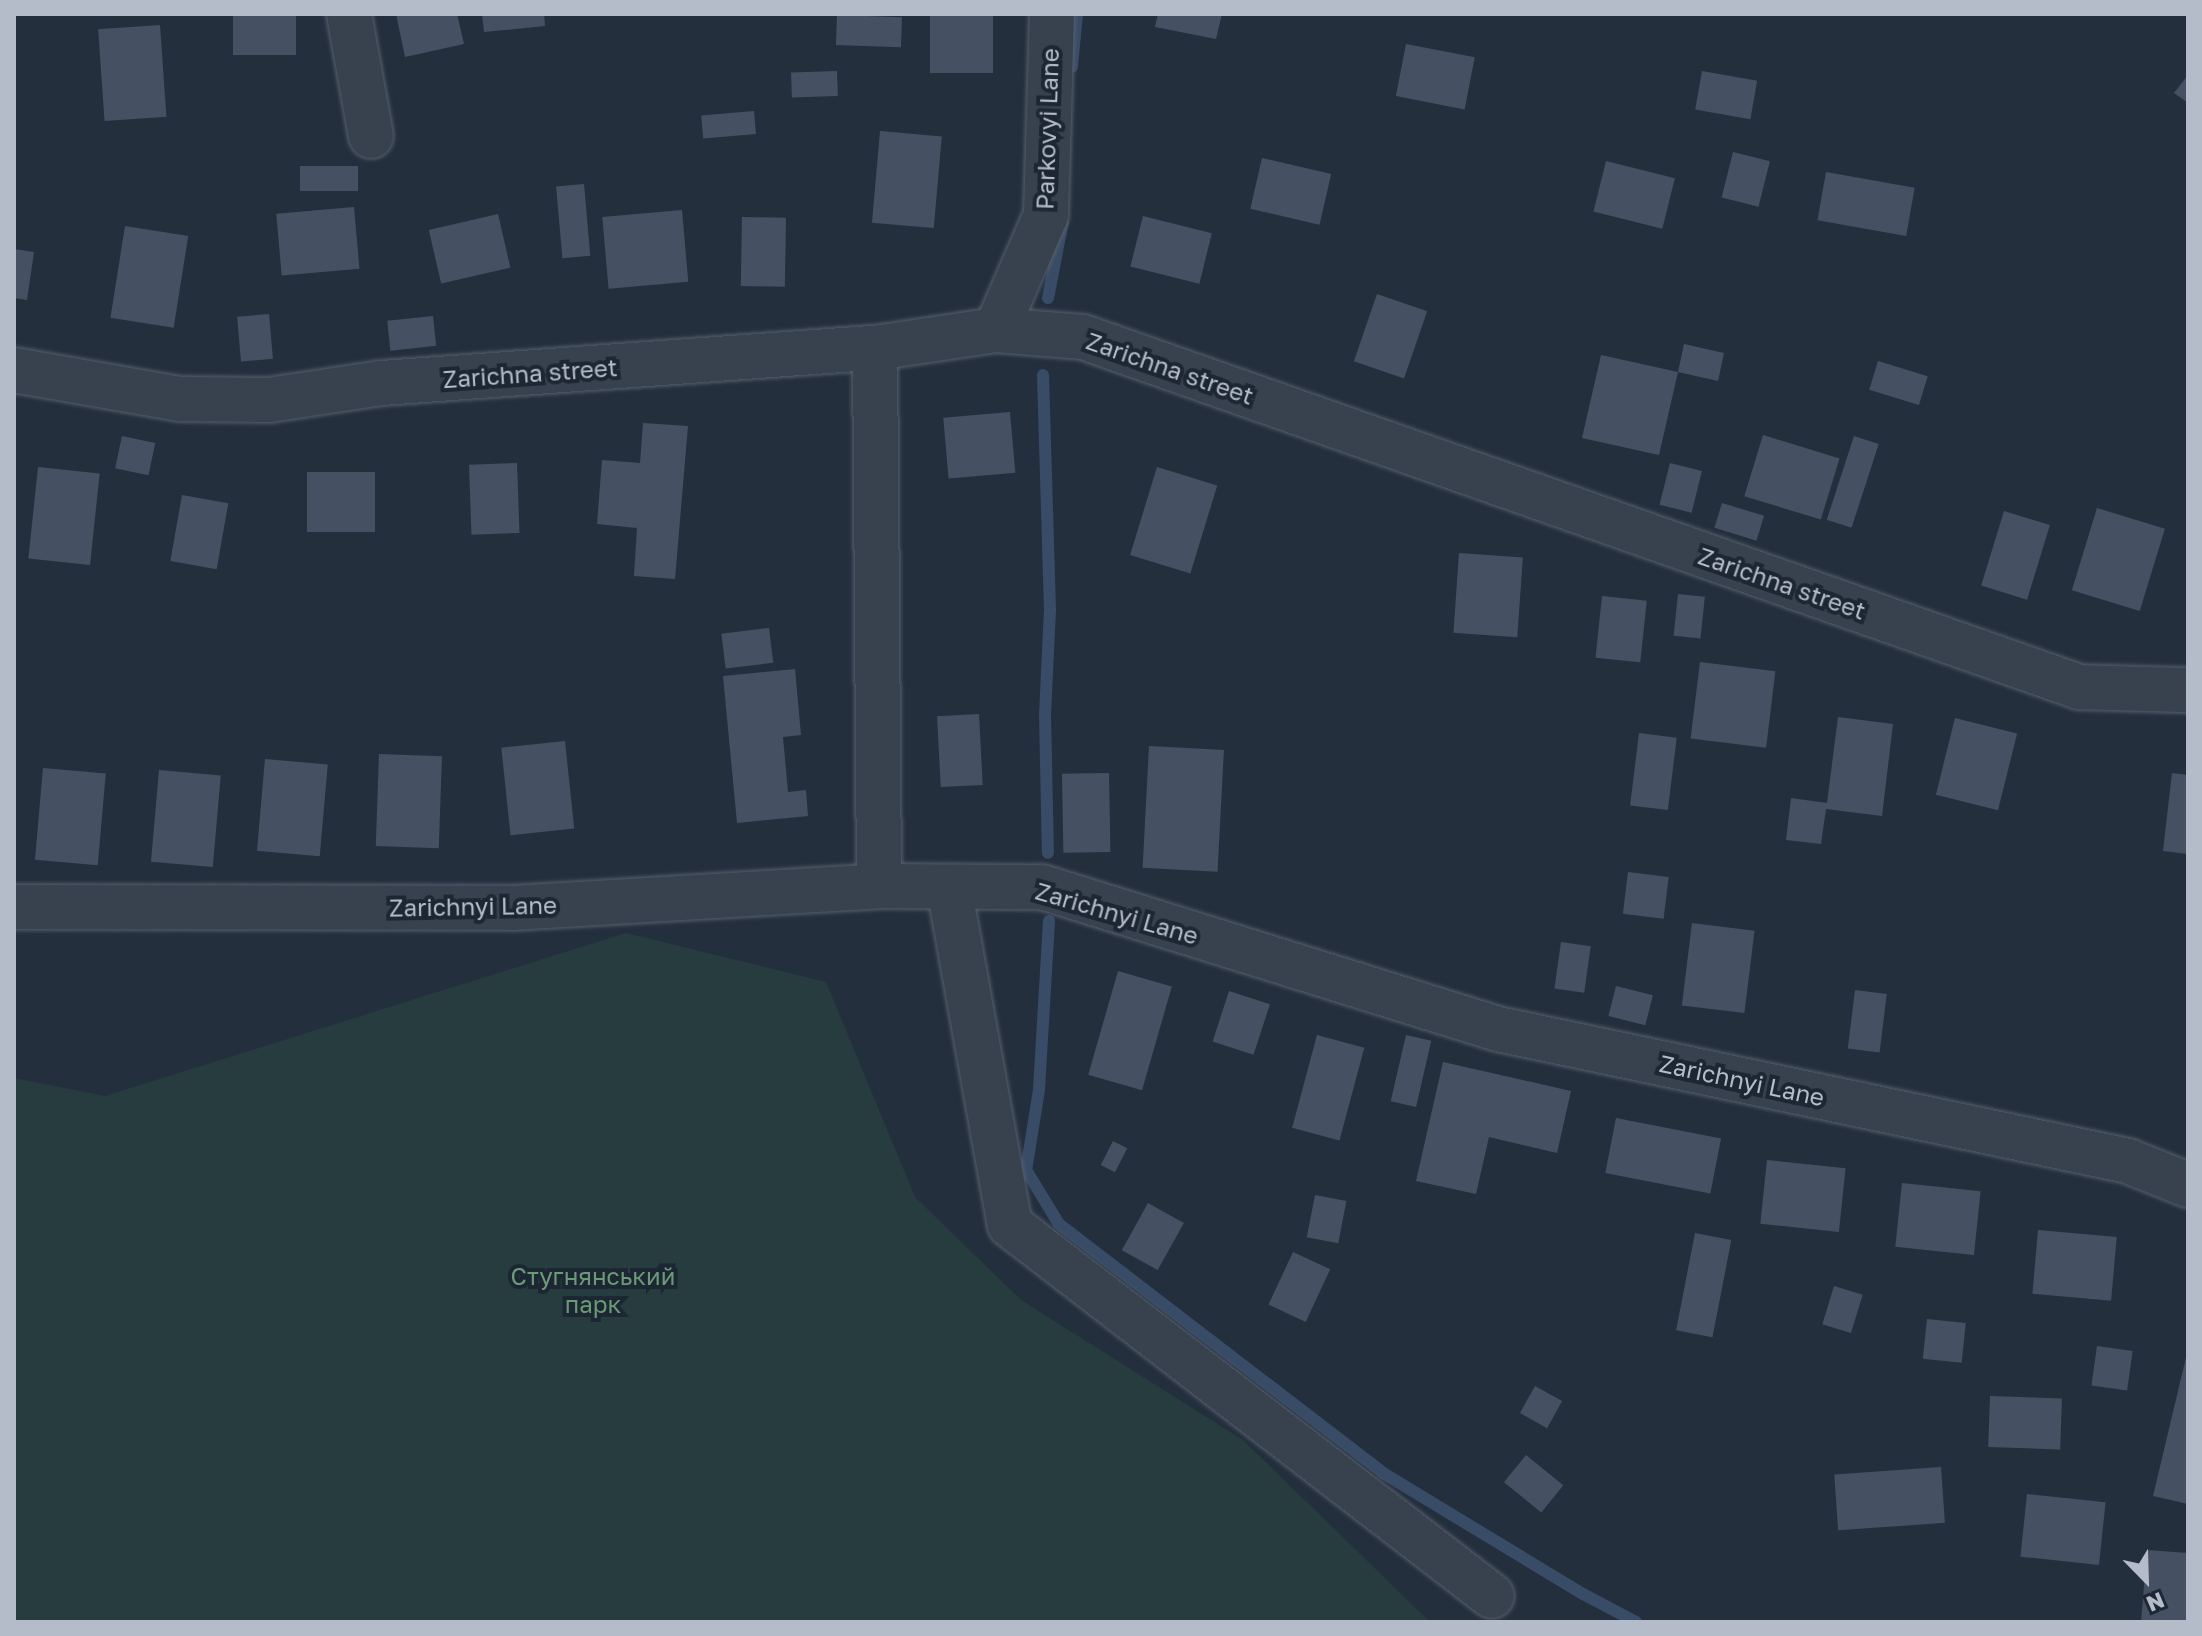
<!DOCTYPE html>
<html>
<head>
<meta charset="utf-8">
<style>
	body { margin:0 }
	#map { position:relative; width:2202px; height:1636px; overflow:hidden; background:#242f3e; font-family:"Golos Text",sans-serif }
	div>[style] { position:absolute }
	.green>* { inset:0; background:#263c3f }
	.stream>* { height:12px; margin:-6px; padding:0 6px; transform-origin:6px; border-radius:6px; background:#394c67 }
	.building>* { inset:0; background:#455162; transform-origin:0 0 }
	.roads { filter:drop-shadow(0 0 2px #565f6c) drop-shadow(0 0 2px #565f6c) }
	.minor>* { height:44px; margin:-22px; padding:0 22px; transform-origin:22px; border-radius:22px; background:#38414e }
	.tertiary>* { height:44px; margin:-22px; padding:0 22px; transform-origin:22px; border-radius:22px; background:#38414e }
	span { translate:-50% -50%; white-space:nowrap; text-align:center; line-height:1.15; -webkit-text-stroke:8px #1d2633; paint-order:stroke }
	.street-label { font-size:24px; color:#b4bcc9 }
	.park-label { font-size:24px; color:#6b9a76 }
	.frame { position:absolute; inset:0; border:16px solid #b4bcc9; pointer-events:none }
	.north { position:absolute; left:2106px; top:1540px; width:80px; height:80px; -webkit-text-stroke:6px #1d2633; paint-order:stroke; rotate:157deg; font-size:22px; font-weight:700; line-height:32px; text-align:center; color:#b4bcc9 }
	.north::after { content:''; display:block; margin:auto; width:28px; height:36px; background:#b4bcc9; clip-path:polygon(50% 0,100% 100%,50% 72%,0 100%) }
</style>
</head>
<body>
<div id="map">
	<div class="green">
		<i style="clip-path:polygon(626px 933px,826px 982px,915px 1197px,1021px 1300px,1243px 1440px,1430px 1622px,14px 1622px,14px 1078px,105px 1096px)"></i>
	</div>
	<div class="stream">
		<i style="left:1072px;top:67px;width:53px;rotate:-84.6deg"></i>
		<i style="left:1048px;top:298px;width:78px;rotate:-79deg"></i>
		<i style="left:1043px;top:375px;width:234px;rotate:88.3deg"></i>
		<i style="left:1050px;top:609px;width:105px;rotate:92.7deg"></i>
		<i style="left:1045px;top:714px;width:139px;rotate:88.8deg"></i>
		<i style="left:1049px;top:921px;width:169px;rotate:93.4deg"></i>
		<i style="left:1039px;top:1090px;width:81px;rotate:99.2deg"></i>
		<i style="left:1026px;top:1170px;width:63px;rotate:58.6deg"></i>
		<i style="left:1059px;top:1224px;width:409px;rotate:37.5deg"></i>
		<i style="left:1383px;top:1473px;width:234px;rotate:31.2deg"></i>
		<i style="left:1583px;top:1594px;width:60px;rotate:27.8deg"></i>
	</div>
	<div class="building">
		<i style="left:233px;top:14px;width:63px;height:41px"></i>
		<i style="clip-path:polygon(396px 14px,457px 14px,464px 44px,405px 57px)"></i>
		<i style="clip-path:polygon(482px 14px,544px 14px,545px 26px,484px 32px)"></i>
		<i style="left:930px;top:14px;width:63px;height:59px"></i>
		<i style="clip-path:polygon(1158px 14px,1222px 14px,1216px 39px,1155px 27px)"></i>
		<i style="left:837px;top:15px;width:65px;height:30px;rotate:2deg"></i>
		<i style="left:160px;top:25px;width:92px;height:62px;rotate:86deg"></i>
		<i style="left:1406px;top:44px;width:70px;height:53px;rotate:11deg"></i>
		<i style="left:837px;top:71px;width:25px;height:46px;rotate:88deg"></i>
		<i style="left:1702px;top:71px;width:56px;height:39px;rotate:10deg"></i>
		<i style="clip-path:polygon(2188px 75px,2188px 103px,2174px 93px)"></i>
		<i style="left:754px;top:111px;width:23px;height:53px;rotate:85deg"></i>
		<i style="left:880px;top:131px;width:62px;height:92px;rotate:5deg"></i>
		<i style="left:1733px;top:152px;width:38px;height:47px;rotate:14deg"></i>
		<i style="left:1262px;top:158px;width:71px;height:52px;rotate:13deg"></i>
		<i style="left:1606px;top:161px;width:71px;height:52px;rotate:14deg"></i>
		<i style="left:358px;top:166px;width:25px;height:58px;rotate:90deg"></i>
		<i style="left:1826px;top:172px;width:90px;height:49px;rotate:10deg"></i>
		<i style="left:584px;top:184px;width:72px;height:28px;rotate:85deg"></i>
		<i style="left:354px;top:207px;width:62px;height:78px;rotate:85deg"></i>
		<i style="left:682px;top:210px;width:72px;height:80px;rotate:85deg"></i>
		<i style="left:498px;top:214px;width:55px;height:71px;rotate:77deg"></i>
		<i style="left:1143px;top:216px;width:71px;height:52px;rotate:14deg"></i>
		<i style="left:742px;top:217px;width:44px;height:69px;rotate:1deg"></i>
		<i style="left:125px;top:226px;width:64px;height:93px;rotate:9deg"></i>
		<i style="clip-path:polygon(14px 249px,34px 252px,27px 300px,14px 298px)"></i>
		<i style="left:1377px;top:294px;width:53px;height:71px;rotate:19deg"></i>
		<i style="left:269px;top:314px;width:45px;height:32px;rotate:85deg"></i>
		<i style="left:433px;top:316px;width:30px;height:46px;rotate:84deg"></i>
		<i style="clip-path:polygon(1684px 344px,1724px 353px,1718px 381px,1678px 372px,1659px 455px,1582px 438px,1601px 355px,1678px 372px)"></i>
		<i style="left:1878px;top:361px;width:52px;height:30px;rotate:17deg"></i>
		<i style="left:1010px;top:412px;width:61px;height:67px;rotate:85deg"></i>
		<i style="clip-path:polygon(643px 423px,688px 426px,675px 579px,634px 576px,637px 528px,597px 524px,602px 460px,640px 463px)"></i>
		<i style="left:1763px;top:435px;width:80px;height:64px;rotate:17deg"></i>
		<i style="left:122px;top:436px;width:34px;height:33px;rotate:12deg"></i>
		<i style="left:1854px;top:436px;width:26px;height:88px;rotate:18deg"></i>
		<i style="left:517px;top:463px;width:70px;height:48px;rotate:88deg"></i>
		<i style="left:1670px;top:463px;width:33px;height:43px;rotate:14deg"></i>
		<i style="left:38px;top:467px;width:62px;height:92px;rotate:6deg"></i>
		<i style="left:1157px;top:467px;width:63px;height:92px;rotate:17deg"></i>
		<i style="left:375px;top:472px;width:60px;height:68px;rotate:90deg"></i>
		<i style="left:182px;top:495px;width:47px;height:67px;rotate:10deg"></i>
		<i style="left:1722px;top:503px;width:44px;height:26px;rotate:17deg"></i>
		<i style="left:2097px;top:508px;width:71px;height:86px;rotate:17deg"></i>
		<i style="left:2004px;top:511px;width:48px;height:78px;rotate:17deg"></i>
		<i style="left:1459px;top:553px;width:64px;height:80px;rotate:4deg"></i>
		<i style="left:1678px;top:594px;width:27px;height:42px;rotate:6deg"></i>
		<i style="left:1602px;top:596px;width:45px;height:62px;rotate:6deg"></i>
		<i style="left:769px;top:628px;width:35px;height:48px;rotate:83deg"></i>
		<i style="left:1700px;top:662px;width:76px;height:77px;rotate:7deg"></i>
		<i style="clip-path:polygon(795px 669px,801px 735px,783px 737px,788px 792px,806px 790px,808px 816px,737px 823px,723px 676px)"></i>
		<i style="left:979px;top:714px;width:71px;height:42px;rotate:87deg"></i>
		<i style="clip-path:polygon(1838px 717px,1893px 724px,1882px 816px,1826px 809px,1821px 844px,1786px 840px,1791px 798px,1827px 803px)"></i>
		<i style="left:1955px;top:718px;width:64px;height:79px;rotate:14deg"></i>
		<i style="left:1639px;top:733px;width:38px;height:73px;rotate:7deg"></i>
		<i style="left:565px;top:741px;width:88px;height:64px;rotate:84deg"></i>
		<i style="left:1149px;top:746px;width:75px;height:122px;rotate:3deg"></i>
		<i style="left:379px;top:754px;width:63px;height:92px;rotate:2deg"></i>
		<i style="left:265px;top:759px;width:63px;height:92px;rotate:5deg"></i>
		<i style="left:43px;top:768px;width:63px;height:92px;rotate:5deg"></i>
		<i style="left:159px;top:770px;width:62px;height:92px;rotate:5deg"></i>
		<i style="left:1109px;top:773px;width:79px;height:47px;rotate:89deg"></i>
		<i style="clip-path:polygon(2172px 773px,2188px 775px,2188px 854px,2163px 851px)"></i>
		<i style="left:1628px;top:872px;width:41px;height:42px;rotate:7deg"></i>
		<i style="left:1692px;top:923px;width:63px;height:83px;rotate:7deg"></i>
		<i style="left:1561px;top:942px;width:30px;height:47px;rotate:8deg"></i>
		<i style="left:1118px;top:971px;width:56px;height:108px;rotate:16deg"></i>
		<i style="left:1616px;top:986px;width:38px;height:31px;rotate:14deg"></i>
		<i style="left:1855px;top:990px;width:32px;height:59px;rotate:7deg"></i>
		<i style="left:1229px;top:991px;width:43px;height:53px;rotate:18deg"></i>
		<i style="left:1317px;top:1035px;width:49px;height:96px;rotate:15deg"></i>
		<i style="left:1406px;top:1035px;width:26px;height:68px;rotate:13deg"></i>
		<i style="clip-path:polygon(1443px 1062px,1571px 1091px,1557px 1153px,1489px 1137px,1476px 1194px,1416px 1181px)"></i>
		<i style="left:1616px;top:1118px;width:107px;height:56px;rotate:11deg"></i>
		<i style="left:1113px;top:1141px;width:16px;height:27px;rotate:27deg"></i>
		<i style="left:1767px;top:1160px;width:79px;height:64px;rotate:6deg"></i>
		<i style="left:1902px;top:1183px;width:79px;height:64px;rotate:6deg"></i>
		<i style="left:1315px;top:1195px;width:32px;height:43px;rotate:11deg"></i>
		<i style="left:1148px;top:1203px;width:41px;height:54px;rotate:29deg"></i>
		<i style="left:2038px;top:1230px;width:79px;height:64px;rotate:5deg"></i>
		<i style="left:1695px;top:1233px;width:37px;height:99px;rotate:11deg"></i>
		<i style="left:1293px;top:1252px;width:41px;height:58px;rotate:25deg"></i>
		<i style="left:1834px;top:1286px;width:30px;height:40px;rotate:17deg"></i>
		<i style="left:1927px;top:1319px;width:39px;height:40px;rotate:6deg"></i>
		<i style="left:2097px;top:1346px;width:36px;height:40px;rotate:8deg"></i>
		<i style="clip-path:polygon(2188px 1349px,2188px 1504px,2153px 1496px)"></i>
		<i style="left:1535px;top:1386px;width:31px;height:31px;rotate:29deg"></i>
		<i style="left:1990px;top:1396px;width:72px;height:51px;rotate:2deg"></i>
		<i style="left:1526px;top:1455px;width:48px;height:35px;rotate:39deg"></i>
		<i style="left:1941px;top:1467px;width:56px;height:107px;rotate:86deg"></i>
		<i style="left:2027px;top:1494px;width:79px;height:63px;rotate:6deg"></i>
		<i style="clip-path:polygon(2147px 1550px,2188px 1553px,2188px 1622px,2141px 1622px)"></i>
	</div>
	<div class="roads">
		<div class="minor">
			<i style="left:349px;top:14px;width:124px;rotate:79.8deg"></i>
			<i style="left:996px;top:330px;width:125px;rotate:-66.5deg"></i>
			<i style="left:1046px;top:215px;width:201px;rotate:-88.3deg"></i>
			<i style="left:875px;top:348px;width:538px;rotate:89.57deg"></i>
			<i style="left:949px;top:887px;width:343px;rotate:79.8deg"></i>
			<i style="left:1010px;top:1225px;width:608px;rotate:37.59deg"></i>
			<i style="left:14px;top:907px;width:498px;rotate:0.1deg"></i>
			<i style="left:512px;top:908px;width:368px;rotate:-3.4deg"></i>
			<i style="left:879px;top:886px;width:163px;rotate:0.4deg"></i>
			<i style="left:1042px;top:887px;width:478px;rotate:17.3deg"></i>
			<i style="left:1498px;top:1029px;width:644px;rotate:11.83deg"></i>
			<i style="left:2128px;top:1161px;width:65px;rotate:21.8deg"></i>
		</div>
		<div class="tertiary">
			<i style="left:14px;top:370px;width:169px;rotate:9.9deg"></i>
			<i style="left:181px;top:399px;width:88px;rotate:0.7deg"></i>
			<i style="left:269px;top:400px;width:114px;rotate:-8.6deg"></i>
			<i style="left:382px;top:383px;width:494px;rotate:-4.1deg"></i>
			<i style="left:875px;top:348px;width:122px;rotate:-8.5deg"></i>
			<i style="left:996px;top:330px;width:87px;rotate:4.6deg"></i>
			<i style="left:1083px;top:337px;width:1056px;rotate:19.36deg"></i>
			<i style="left:2079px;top:687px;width:109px;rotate:1.6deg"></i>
		</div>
	</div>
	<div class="street-label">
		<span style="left:1047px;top:129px;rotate:-88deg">Parkovyi Lane</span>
		<span style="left:1170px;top:368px;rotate:19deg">Zarichna street</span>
		<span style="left:530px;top:373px;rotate:-4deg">Zarichna street</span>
		<span style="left:1782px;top:583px;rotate:19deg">Zarichna street</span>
		<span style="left:473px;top:906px;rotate:-1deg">Zarichnyi Lane</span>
		<span style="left:1117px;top:913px;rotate:16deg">Zarichnyi Lane</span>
		<span style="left:1742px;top:1080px;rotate:12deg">Zarichnyi Lane</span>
	</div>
	<div class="park-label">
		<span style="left:593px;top:1290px">Стугнянський<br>парк</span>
	</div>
	<div class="frame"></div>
	<div class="north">N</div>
</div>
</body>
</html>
